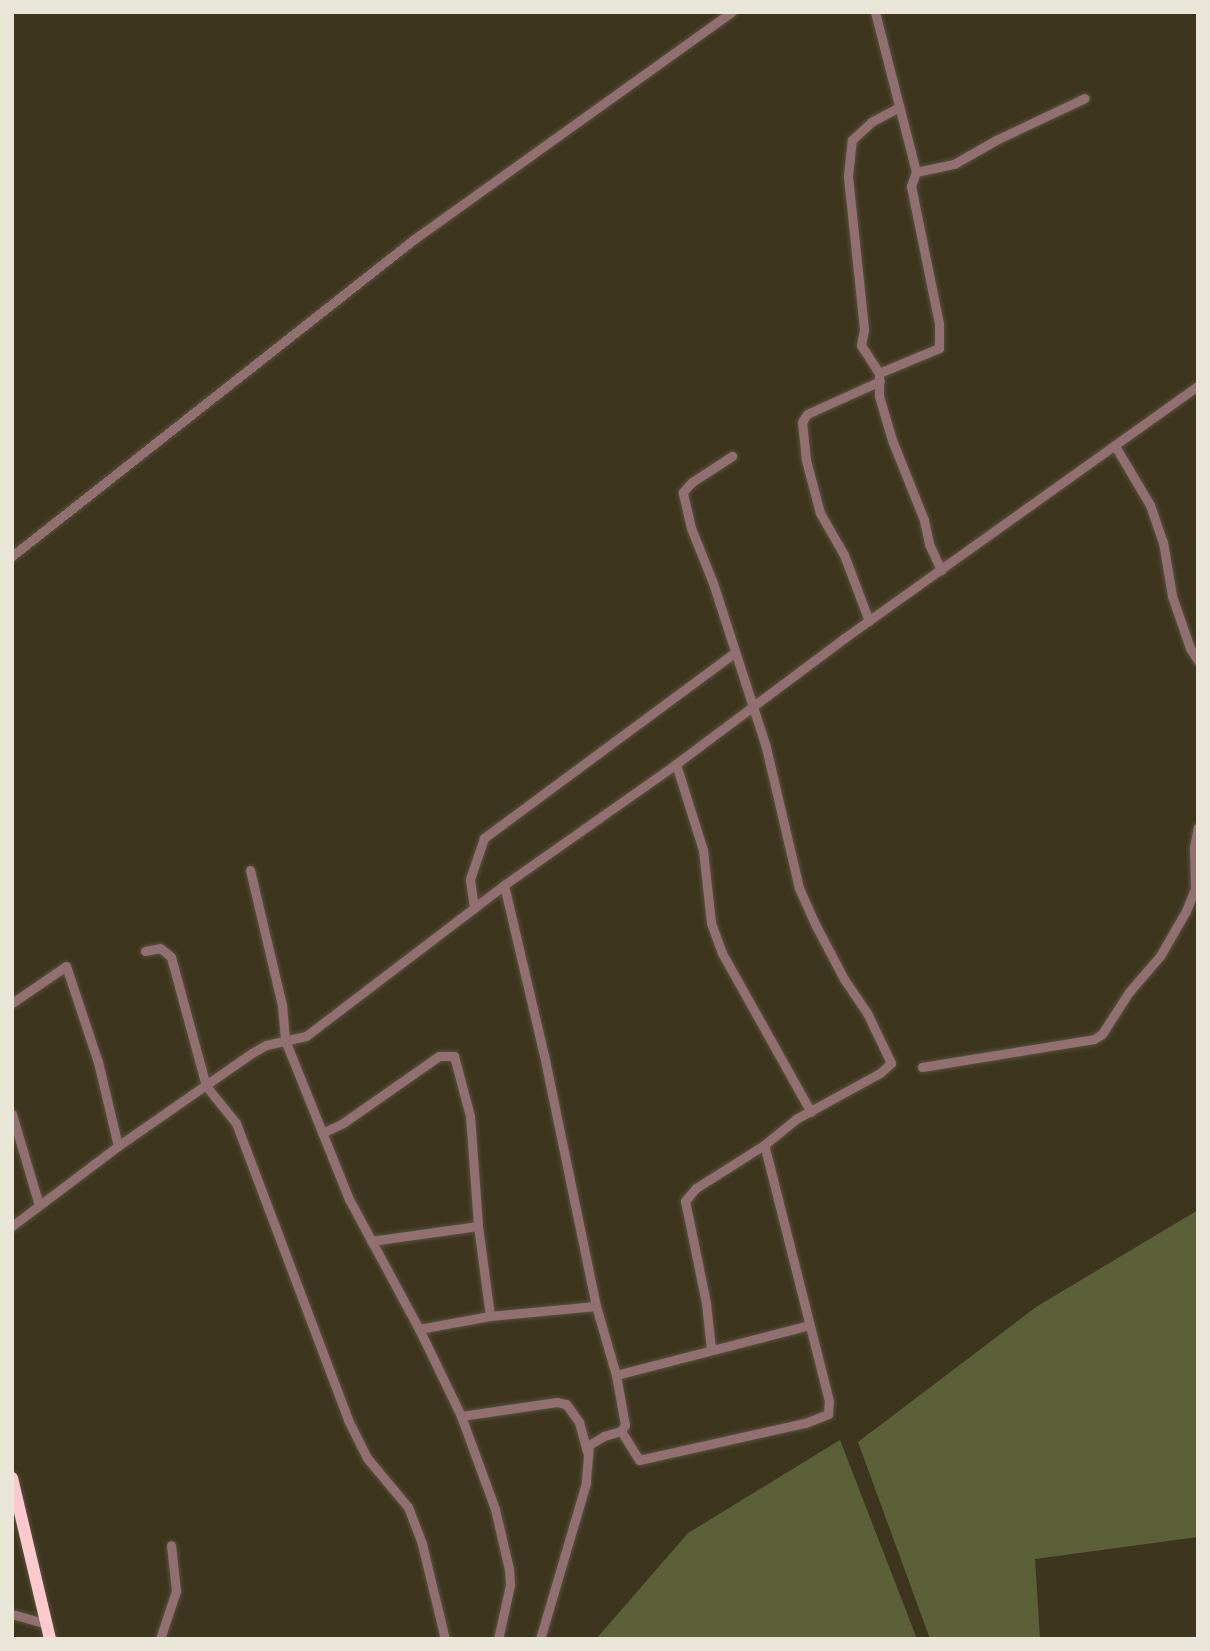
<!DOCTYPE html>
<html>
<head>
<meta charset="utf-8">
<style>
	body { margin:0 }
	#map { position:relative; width:1210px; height:1651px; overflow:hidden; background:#3d351e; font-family:Inter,sans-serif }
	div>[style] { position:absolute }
	.green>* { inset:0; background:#5c6039 }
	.roads { filter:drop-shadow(0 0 2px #59513c) drop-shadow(0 0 2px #59513c) }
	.minor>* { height:9px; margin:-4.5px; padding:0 4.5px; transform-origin:4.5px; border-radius:4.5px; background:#927072 }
	.highway>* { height:12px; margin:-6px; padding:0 6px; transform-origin:6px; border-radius:6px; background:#fccacd }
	span { translate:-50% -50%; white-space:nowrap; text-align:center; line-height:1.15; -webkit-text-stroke:7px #332b14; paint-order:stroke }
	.frame { position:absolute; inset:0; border:14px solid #e9e5d7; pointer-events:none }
</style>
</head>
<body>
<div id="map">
	<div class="green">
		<i style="clip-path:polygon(1198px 1210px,1198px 1537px,1035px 1559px,1040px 1639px,930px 1639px,858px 1442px,1036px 1307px)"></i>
		<i style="clip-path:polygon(840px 1440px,917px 1639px,596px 1639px,688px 1533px)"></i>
	</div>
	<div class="roads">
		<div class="minor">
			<i style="left:875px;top:12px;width:165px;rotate:75.6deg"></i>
			<i style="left:916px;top:172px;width:15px;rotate:110deg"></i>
			<i style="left:911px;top:186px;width:141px;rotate:78.5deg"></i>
			<i style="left:939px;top:324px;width:24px;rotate:90deg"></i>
			<i style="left:939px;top:348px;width:65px;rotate:157.4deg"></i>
			<i style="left:879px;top:373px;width:23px;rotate:90deg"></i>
			<i style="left:879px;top:396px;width:46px;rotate:73.5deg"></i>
			<i style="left:892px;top:440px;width:86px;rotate:68.2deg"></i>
			<i style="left:924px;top:520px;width:25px;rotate:78deg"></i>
			<i style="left:929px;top:544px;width:29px;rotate:65deg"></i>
			<i style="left:916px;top:172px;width:39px;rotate:-12deg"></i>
			<i style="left:954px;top:164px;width:48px;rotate:-29.7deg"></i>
			<i style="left:996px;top:140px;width:98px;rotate:-25.3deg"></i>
			<i style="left:879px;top:373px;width:33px;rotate:-123deg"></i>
			<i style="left:861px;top:345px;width:16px;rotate:-79deg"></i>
			<i style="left:864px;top:329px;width:154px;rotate:-96deg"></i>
			<i style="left:848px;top:176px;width:36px;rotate:-84deg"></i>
			<i style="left:852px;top:140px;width:26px;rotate:-43deg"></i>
			<i style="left:871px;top:122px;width:32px;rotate:-28deg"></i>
			<i style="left:1115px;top:446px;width:69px;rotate:59.3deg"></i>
			<i style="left:1150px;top:505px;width:39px;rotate:71deg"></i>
			<i style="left:1163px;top:542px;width:55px;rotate:80.5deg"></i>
			<i style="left:1172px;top:596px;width:55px;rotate:70.9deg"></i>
			<i style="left:1190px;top:648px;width:15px;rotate:58deg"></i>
			<i style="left:12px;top:556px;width:511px;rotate:-38.24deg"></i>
			<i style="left:413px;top:240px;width:392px;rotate:-35.6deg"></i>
			<i style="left:869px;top:621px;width:71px;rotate:-110.7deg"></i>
			<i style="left:844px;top:555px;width:48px;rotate:-119.7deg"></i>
			<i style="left:820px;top:513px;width:55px;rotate:-104.8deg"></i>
			<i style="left:806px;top:460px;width:38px;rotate:-96deg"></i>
			<i style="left:802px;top:422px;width:9px;rotate:-58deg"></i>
			<i style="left:807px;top:414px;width:80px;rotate:-24.3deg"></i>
			<i style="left:676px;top:764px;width:90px;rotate:72.6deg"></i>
			<i style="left:703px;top:850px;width:73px;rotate:83.7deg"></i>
			<i style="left:711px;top:923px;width:32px;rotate:70deg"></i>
			<i style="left:722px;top:953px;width:182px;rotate:60.8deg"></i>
			<i style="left:250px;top:870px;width:139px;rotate:76.7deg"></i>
			<i style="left:282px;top:1005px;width:35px;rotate:85deg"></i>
			<i style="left:285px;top:1040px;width:171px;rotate:68.1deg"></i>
			<i style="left:349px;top:1199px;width:148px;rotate:61.7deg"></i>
			<i style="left:419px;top:1329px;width:97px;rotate:64.2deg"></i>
			<i style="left:461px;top:1416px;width:99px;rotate:69.9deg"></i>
			<i style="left:495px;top:1509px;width:62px;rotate:76.9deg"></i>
			<i style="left:509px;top:1569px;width:16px;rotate:86deg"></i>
			<i style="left:510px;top:1585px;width:55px;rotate:102.5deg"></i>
			<i style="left:504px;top:885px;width:175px;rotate:76.8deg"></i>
			<i style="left:544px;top:1055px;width:256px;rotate:78.3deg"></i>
			<i style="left:596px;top:1306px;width:72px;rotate:73.8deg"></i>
			<i style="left:616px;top:1375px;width:51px;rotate:79.8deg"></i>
			<i style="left:625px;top:1425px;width:7px;rotate:124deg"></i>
			<i style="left:621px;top:1431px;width:18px;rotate:164deg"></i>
			<i style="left:604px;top:1436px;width:17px;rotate:149deg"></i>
			<i style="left:589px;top:1445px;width:38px;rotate:95deg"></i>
			<i style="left:586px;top:1483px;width:163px;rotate:106.4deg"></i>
			<i style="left:474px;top:908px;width:29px;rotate:-98deg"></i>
			<i style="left:470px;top:879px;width:43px;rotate:-71.1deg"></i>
			<i style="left:484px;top:838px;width:311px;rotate:-36.5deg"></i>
			<i style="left:145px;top:951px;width:15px;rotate:-11deg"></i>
			<i style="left:160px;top:948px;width:14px;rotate:39deg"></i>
			<i style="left:171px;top:957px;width:134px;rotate:74.8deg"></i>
			<i style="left:206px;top:1086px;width:48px;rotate:51deg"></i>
			<i style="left:236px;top:1123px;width:317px;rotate:69.3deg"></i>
			<i style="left:348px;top:1420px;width:42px;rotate:63.4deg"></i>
			<i style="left:367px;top:1458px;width:64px;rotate:50.1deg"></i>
			<i style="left:408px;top:1507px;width:40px;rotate:69deg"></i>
			<i style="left:422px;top:1544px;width:98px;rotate:76.4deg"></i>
			<i style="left:12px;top:1003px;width:65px;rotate:-34.4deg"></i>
			<i style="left:66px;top:966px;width:101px;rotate:71.6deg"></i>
			<i style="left:98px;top:1062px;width:86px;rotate:76.6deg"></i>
			<i style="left:922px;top:1067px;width:174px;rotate:-9.2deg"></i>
			<i style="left:1094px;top:1039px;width:9px;rotate:-32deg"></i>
			<i style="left:1102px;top:1034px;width:50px;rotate:-57.3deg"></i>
			<i style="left:1129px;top:992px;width:48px;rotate:-49.3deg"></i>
			<i style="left:1160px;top:956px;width:52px;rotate:-60deg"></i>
			<i style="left:1186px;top:911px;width:24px;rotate:-68deg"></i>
			<i style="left:1195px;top:889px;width:42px;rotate:-91.4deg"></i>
			<i style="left:1194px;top:847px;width:20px;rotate:-79deg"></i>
			<i style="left:12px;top:1114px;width:95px;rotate:73.5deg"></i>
			<i style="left:322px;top:1133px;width:23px;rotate:-25deg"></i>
			<i style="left:343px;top:1123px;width:117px;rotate:-34.9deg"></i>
			<i style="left:439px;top:1056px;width:15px"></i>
			<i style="left:454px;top:1056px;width:62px;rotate:75.1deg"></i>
			<i style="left:470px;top:1116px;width:110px;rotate:85.8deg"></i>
			<i style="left:478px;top:1226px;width:91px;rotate:82.4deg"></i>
			<i style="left:12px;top:1226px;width:133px;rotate:-37deg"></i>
			<i style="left:118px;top:1146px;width:163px;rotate:-34.8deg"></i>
			<i style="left:252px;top:1053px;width:16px;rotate:-30deg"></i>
			<i style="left:266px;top:1045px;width:41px;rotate:-12.7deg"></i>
			<i style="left:306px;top:1036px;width:249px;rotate:-37.3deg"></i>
			<i style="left:504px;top:885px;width:210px;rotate:-35.1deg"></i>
			<i style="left:676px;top:764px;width:209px;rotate:-36.8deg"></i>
			<i style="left:843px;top:639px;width:436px;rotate:-35.5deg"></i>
			<i style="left:371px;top:1241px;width:108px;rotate:-8deg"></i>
			<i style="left:419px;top:1329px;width:72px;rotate:-10.4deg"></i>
			<i style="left:490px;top:1316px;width:106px;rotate:-5.4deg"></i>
			<i style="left:711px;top:1349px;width:46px;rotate:-96.2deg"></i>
			<i style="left:706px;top:1303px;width:104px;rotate:-101.6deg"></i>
			<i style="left:685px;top:1201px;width:17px;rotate:-50deg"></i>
			<i style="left:696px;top:1188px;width:80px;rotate:-32.3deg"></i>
			<i style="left:764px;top:1145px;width:41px;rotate:-39.1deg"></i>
			<i style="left:796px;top:1119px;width:96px;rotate:-28.7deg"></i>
			<i style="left:880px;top:1073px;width:15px;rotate:-42deg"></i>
			<i style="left:891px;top:1063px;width:55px;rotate:-115.6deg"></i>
			<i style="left:867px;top:1013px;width:41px;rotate:-124.1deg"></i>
			<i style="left:844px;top:979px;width:62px;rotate:-117.8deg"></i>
			<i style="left:815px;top:924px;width:39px;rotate:-114deg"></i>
			<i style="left:799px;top:888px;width:145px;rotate:-103.2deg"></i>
			<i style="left:766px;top:747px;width:172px;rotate:-107.9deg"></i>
			<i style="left:713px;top:583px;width:59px;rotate:-111.8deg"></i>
			<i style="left:691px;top:528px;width:37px;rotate:-103deg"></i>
			<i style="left:683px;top:492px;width:13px;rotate:-48deg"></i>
			<i style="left:692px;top:482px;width:48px;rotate:-33deg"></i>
			<i style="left:616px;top:1375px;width:200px;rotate:-14.5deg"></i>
			<i style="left:461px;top:1416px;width:97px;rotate:-8.3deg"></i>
			<i style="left:557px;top:1402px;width:9px;rotate:13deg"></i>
			<i style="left:566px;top:1404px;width:22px;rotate:54deg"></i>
			<i style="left:579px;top:1422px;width:31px;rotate:75deg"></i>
			<i style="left:621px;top:1431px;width:34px;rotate:58deg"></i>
			<i style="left:639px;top:1460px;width:170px;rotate:-12.6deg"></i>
			<i style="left:805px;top:1423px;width:25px;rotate:-21deg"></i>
			<i style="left:828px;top:1414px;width:13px;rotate:-86deg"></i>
			<i style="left:829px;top:1401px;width:264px;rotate:-104.2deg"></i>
			<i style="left:12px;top:1614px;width:36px;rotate:16deg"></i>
			<i style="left:160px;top:1639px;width:51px;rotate:-71.6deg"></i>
			<i style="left:176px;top:1591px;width:46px;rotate:-96.2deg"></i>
		</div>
		<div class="highway">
			<i style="left:12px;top:1478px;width:165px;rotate:76.7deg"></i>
		</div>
	</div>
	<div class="frame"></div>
</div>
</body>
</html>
